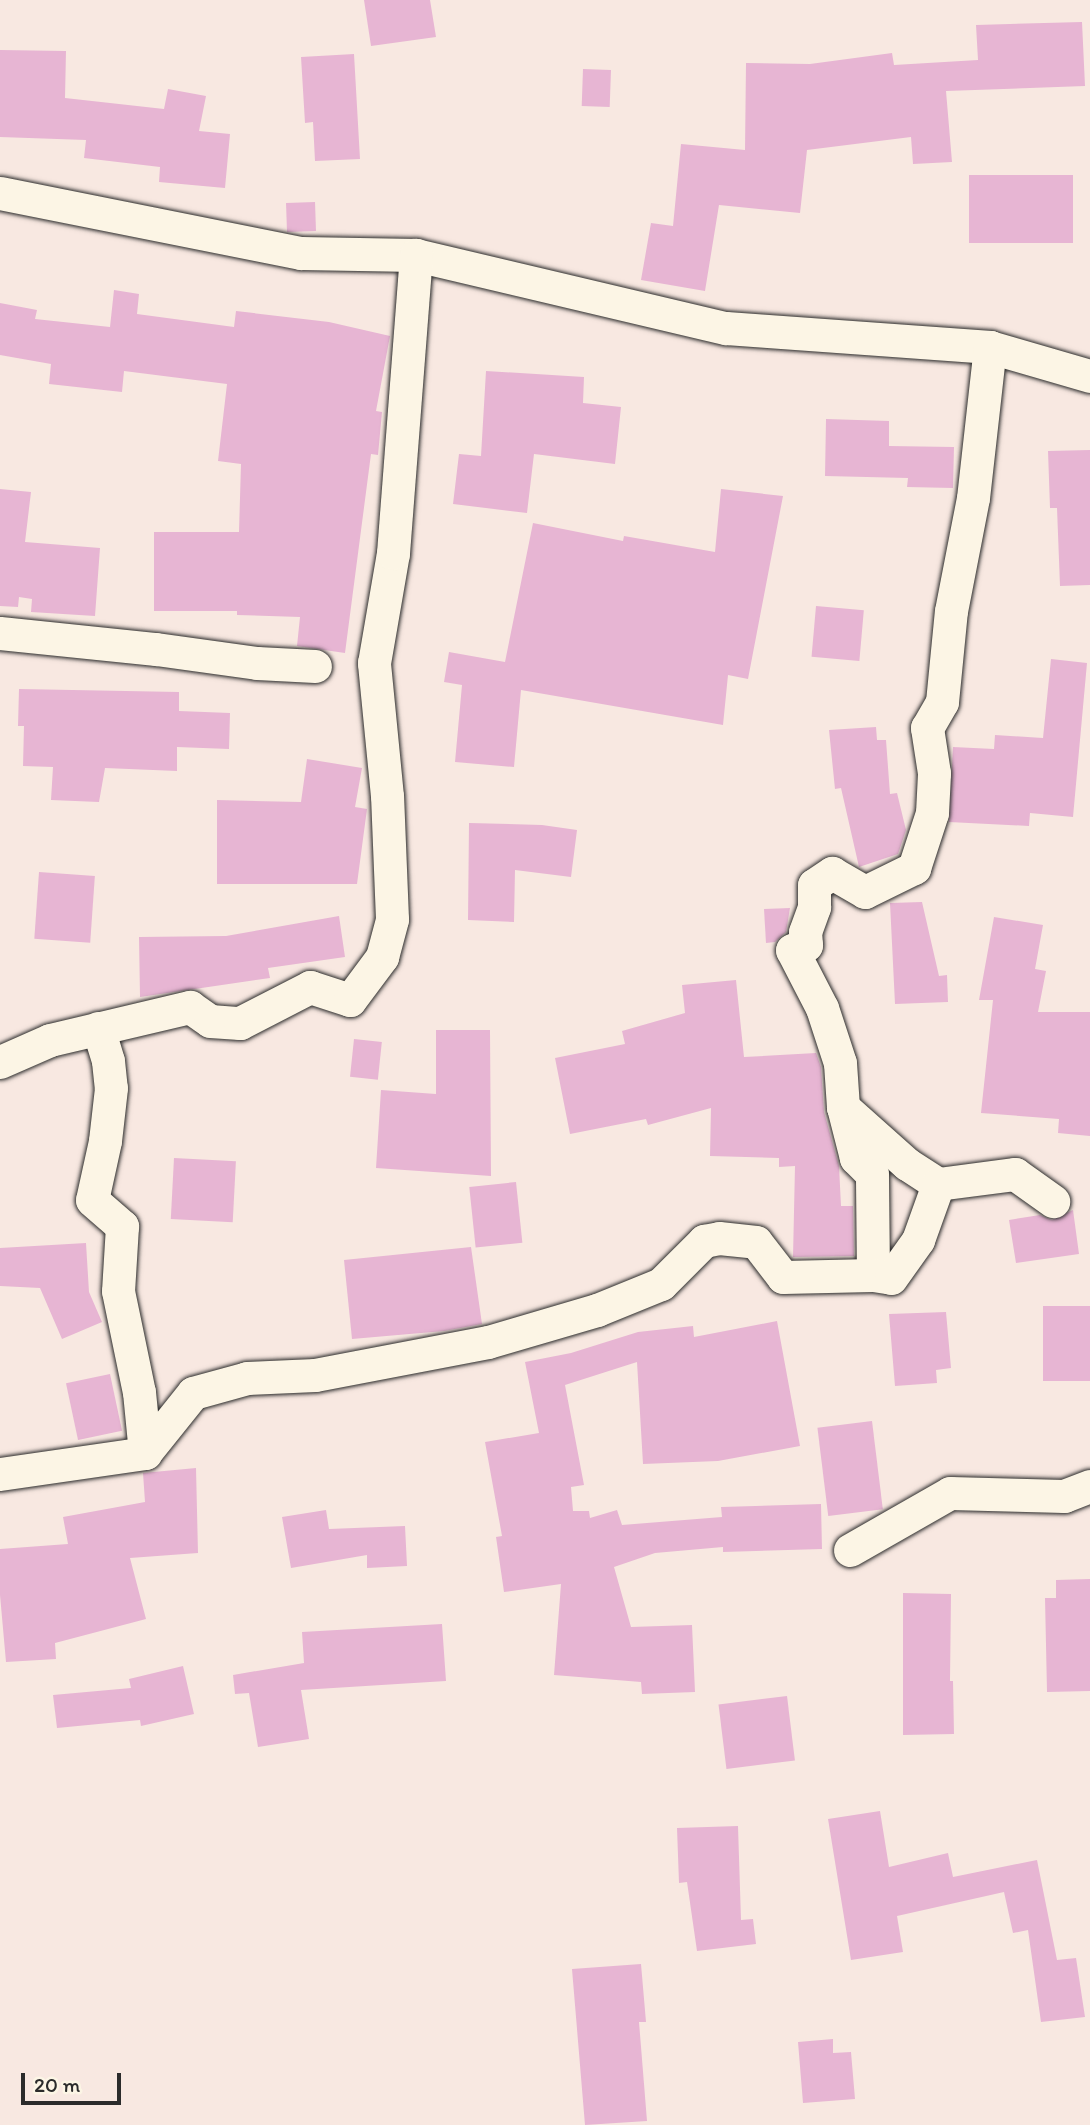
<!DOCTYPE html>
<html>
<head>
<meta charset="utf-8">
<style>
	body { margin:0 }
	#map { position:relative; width:1090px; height:2125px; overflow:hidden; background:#f8e8e1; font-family:Itim,sans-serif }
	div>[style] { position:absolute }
	.building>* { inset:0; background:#e7b5d3; transform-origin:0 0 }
	.roads { filter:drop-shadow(0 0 2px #2b2b2b) drop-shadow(0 0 2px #2b2b2b) }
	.street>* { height:33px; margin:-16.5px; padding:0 16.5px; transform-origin:16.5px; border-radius:16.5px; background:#fcf5e5 }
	span { translate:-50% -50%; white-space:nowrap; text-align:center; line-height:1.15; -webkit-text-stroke:7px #fcf5e5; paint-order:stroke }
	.scale { position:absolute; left:21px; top:2073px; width:100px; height:32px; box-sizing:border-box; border:4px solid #2b2b2b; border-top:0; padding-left:9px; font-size:21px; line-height:24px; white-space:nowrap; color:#2b2b2b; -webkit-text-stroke:5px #fcf5e5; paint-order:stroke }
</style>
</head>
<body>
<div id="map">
	<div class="building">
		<i style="clip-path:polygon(364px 0,430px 0,436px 37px,371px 46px)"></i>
		<i style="clip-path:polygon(1082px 22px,1085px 86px,946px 91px,952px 162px,913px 164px,911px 137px,807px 150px,800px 213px,719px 205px,705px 291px,641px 280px,651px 223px,673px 226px,681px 144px,745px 150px,746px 63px,810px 64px,892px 53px,894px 65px,978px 60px,976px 25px)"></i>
		<i style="clip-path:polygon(0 50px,66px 51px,65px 98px,164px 109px,168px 89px,206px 96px,199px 131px,230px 134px,225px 188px,159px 182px,160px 167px,84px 158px,86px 140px,0 137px)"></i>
		<i style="clip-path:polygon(354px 54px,360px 159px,315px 161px,313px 122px,305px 123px,301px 57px)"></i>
		<i style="left:583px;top:69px;width:28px;height:37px;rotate:2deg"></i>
		<i style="left:969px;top:175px;width:104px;height:68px"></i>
		<i style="left:315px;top:202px;width:29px;height:29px;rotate:88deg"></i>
		<i style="clip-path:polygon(114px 290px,139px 294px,137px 314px,234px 327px,236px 311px,329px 322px,390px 336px,376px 411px,382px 412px,378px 455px,371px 454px,345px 653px,297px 646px,300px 617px,237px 615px,237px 611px,154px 611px,154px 532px,239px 532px,241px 464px,218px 461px,227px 384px,124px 371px,122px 392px,49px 384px,51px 364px,0 355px,0 303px,37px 310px,35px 319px,110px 327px)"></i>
		<i style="clip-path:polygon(486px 371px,584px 377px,583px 403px,621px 407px,615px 464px,534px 454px,527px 513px,453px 504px,459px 454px,481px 456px)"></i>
		<i style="clip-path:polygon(826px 419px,889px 421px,889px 446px,954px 447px,953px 488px,907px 487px,908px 478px,825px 476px)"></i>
		<i style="clip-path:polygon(1090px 450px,1090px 585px,1060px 586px,1057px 508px,1050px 508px,1048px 451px)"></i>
		<i style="clip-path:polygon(0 489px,31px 492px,25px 542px,100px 548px,95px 616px,31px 612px,32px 599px,19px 597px,18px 607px,0 606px)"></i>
		<i style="clip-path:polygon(721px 489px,783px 496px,748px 679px,728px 675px,723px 725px,521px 690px,514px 767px,455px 762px,462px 685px,444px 682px,449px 652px,505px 662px,533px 523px,623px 541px,624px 536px,715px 552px)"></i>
		<i style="left:816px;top:606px;width:48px;height:51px;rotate:5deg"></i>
		<i style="clip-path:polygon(1051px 659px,1087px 663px,1073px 817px,1030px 813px,1029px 826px,949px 822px,953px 747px,994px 749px,995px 735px,1043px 738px)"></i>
		<i style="clip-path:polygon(19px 689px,179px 692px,179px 711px,230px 713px,229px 749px,177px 747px,177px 771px,105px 768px,99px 802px,51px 800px,53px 767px,23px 766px,24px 726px,18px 726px)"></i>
		<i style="clip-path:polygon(876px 727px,877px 740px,886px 740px,890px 794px,897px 793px,906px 830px,898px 854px,859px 867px,841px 788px,835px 789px,829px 730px)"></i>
		<i style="clip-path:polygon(307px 759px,362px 768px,355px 807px,367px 809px,357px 884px,217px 884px,217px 800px,301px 802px)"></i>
		<i style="clip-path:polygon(469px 823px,542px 825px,577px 830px,571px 877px,515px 870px,514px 922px,468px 920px)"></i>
		<i style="left:39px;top:872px;width:56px;height:67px;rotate:4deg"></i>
		<i style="clip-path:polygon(922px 902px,939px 976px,947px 975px,948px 1002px,895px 1004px,890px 903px)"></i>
		<i style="clip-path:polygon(790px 908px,786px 932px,775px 942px,766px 943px,764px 909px)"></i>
		<i style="clip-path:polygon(339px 916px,345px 957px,268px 968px,270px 978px,140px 997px,139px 937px,226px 936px)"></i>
		<i style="clip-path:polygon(994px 917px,1043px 925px,1035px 969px,1046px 971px,1038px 1012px,1090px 1012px,1090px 1136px,1058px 1133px,1059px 1119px,981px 1113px,993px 1000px,979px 1000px)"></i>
		<i style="clip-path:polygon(736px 980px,744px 1057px,816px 1053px,821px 1067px,824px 1112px,839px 1166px,841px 1206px,853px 1206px,854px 1256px,793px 1257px,795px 1166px,779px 1167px,779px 1158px,710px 1156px,711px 1108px,648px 1125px,646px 1119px,570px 1134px,555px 1058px,625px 1044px,622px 1031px,685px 1013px,682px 985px)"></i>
		<i style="clip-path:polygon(436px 1030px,490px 1030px,491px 1176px,376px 1168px,381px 1090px,436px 1094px)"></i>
		<i style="left:354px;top:1039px;width:28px;height:38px;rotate:6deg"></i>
		<i style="left:174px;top:1158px;width:62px;height:61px;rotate:3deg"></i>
		<i style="left:516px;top:1182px;width:61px;height:47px;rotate:84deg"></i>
		<i style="clip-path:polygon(1073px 1210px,1079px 1254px,1016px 1263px,1009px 1220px,1040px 1215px,1052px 1220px)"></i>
		<i style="clip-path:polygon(86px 1243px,89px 1292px,102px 1322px,62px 1339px,40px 1288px,0 1286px,0 1248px)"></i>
		<i style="clip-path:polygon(471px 1247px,482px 1324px,444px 1331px,352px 1339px,344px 1260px)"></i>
		<i style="left:1090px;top:1306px;width:75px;height:47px;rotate:90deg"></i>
		<i style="clip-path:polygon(946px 1312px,951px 1368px,936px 1370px,937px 1383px,895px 1386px,889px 1314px)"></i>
		<i style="clip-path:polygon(777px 1321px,800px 1446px,718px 1461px,643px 1464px,637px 1362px,565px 1385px,584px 1485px,571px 1487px,573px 1511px,589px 1511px,590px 1518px,617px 1510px,622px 1525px,722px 1517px,721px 1507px,821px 1504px,822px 1549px,723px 1552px,723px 1547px,655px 1553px,614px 1567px,631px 1627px,692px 1625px,695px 1692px,642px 1694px,641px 1682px,554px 1675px,561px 1584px,504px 1592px,496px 1537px,502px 1536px,485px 1442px,539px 1433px,525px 1362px,571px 1353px,638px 1332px,693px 1326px,694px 1337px)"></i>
		<i style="left:110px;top:1374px;width:58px;height:45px;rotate:78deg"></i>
		<i style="left:872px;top:1421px;width:89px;height:55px;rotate:83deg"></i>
		<i style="clip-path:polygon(196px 1468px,198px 1553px,130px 1558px,146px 1619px,55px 1643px,56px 1659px,6px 1662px,0 1595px,0 1549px,68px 1544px,63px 1517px,145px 1502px,143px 1473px)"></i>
		<i style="clip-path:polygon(326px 1510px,329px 1529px,405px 1526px,407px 1566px,367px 1568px,367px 1555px,291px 1568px,282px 1517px)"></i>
		<i style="clip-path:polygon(1090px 1579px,1090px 1691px,1047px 1692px,1045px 1598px,1056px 1598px,1056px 1580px)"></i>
		<i style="clip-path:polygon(903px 1593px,951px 1594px,950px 1681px,953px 1681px,954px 1734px,903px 1735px)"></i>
		<i style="clip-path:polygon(442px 1624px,446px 1681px,301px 1690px,309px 1739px,258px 1747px,249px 1693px,235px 1694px,233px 1675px,304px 1663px,302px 1632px)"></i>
		<i style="clip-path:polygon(183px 1666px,194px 1714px,141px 1726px,140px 1720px,57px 1728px,53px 1695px,131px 1688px,129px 1679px)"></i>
		<i style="left:787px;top:1696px;width:65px;height:69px;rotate:83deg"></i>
		<i style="clip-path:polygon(880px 1811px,889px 1867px,948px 1853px,953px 1877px,1037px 1860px,1057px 1960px,1076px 1958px,1085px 2017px,1041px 2022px,1028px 1930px,1013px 1933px,1004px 1892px,897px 1916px,903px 1952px,851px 1960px,828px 1819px)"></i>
		<i style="clip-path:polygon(738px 1826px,741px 1920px,753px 1919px,756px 1944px,697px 1951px,687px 1882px,679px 1883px,677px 1828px)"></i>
		<i style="clip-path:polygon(641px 1964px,646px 2022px,639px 2022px,647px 2121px,585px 2125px,572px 1969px)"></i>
		<i style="clip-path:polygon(833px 2039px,833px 2053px,851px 2052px,855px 2099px,803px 2103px,798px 2042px)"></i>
	</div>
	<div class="roads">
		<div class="street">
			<i style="left:0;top:193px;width:307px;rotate:11.3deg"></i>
			<i style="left:301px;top:253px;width:115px;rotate:1deg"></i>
			<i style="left:416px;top:255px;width:318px;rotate:13.3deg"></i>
			<i style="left:726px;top:328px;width:265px;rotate:4.1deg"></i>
			<i style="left:990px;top:347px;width:104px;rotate:16.2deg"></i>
			<i style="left:0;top:633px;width:157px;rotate:5.9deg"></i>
			<i style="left:156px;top:649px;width:102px;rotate:7.9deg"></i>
			<i style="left:257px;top:663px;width:58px;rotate:3deg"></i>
			<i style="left:98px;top:1028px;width:34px;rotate:73deg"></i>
			<i style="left:108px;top:1061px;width:27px;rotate:84deg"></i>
			<i style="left:111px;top:1088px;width:53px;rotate:96.5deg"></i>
			<i style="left:105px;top:1141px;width:60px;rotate:102.4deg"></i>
			<i style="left:92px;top:1200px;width:40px;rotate:41deg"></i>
			<i style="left:122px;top:1226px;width:65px;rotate:93.5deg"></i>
			<i style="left:118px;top:1291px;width:103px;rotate:78.3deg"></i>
			<i style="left:139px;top:1392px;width:61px;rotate:84.4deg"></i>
			<i style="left:0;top:1062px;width:55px;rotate:-23.7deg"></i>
			<i style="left:50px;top:1040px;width:144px;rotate:-13.3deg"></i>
			<i style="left:190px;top:1007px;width:24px;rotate:35deg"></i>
			<i style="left:210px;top:1021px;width:30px;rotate:4deg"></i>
			<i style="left:240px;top:1023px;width:79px;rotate:-27.2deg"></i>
			<i style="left:310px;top:987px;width:42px;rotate:18deg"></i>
			<i style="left:350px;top:1000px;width:54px;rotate:-53.3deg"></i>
			<i style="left:382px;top:957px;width:39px;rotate:-75deg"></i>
			<i style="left:392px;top:919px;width:123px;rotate:-92.3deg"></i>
			<i style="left:387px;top:796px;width:134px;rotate:-95.6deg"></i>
			<i style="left:374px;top:663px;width:112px;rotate:-80.2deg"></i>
			<i style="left:393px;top:553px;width:299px;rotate:-85.6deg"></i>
			<i style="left:843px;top:1107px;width:86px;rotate:41.7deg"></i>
			<i style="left:907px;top:1164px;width:37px;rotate:33deg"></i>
			<i style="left:873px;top:1275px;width:101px;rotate:-90.6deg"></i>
			<i style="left:872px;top:1174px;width:23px;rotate:-135deg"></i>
			<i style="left:856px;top:1158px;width:53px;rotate:-104.3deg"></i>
			<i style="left:843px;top:1107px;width:44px;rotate:-93.9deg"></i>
			<i style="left:840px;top:1063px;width:58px;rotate:-108.1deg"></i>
			<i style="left:822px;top:1008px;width:65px;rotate:-117.3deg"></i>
			<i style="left:792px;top:950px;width:15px;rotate:-20deg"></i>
			<i style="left:806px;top:945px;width:13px;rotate:-94deg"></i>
			<i style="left:805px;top:932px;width:27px;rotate:-70deg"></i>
			<i style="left:814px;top:907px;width:22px;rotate:-90deg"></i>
			<i style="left:814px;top:885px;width:22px;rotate:-34deg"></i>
			<i style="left:832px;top:873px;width:38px;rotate:30deg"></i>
			<i style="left:865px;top:892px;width:55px;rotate:-26.1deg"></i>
			<i style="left:914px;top:868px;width:58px;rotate:-71.9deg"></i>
			<i style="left:932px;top:813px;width:40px;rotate:-87.1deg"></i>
			<i style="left:934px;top:773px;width:46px;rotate:-98.8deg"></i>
			<i style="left:927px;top:728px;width:30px;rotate:-60deg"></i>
			<i style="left:942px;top:702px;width:91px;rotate:-84.4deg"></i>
			<i style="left:951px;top:611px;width:115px;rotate:-79deg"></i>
			<i style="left:973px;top:498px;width:152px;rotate:-83.6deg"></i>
			<i style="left:0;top:1474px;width:147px;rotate:-8.2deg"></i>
			<i style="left:145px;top:1453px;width:77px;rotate:-51.3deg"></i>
			<i style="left:193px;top:1393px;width:56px;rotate:-15.5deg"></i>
			<i style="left:247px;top:1378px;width:68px;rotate:-2.5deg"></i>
			<i style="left:315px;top:1375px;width:176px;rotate:-10.8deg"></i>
			<i style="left:488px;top:1342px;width:114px;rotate:-16.4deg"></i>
			<i style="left:597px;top:1310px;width:69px;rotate:-22.1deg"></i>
			<i style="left:661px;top:1284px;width:61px;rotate:-45deg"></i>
			<i style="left:704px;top:1241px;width:15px;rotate:-11deg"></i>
			<i style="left:719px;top:1238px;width:37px;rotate:6deg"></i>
			<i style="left:756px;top:1242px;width:44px;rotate:52.4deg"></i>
			<i style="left:783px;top:1277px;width:90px;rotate:-1.3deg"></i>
			<i style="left:873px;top:1275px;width:18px;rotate:9deg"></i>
			<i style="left:891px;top:1278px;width:47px;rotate:-54.6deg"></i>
			<i style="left:918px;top:1240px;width:59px;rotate:-70.3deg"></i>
			<i style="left:938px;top:1184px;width:78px;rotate:-7.4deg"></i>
			<i style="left:1015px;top:1174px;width:47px;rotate:35.4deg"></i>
			<i style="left:850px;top:1550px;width:115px;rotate:-29.7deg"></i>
			<i style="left:950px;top:1493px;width:114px;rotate:1.5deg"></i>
			<i style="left:1064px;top:1496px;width:28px;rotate:-21deg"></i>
		</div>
	</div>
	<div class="scale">20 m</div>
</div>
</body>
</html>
